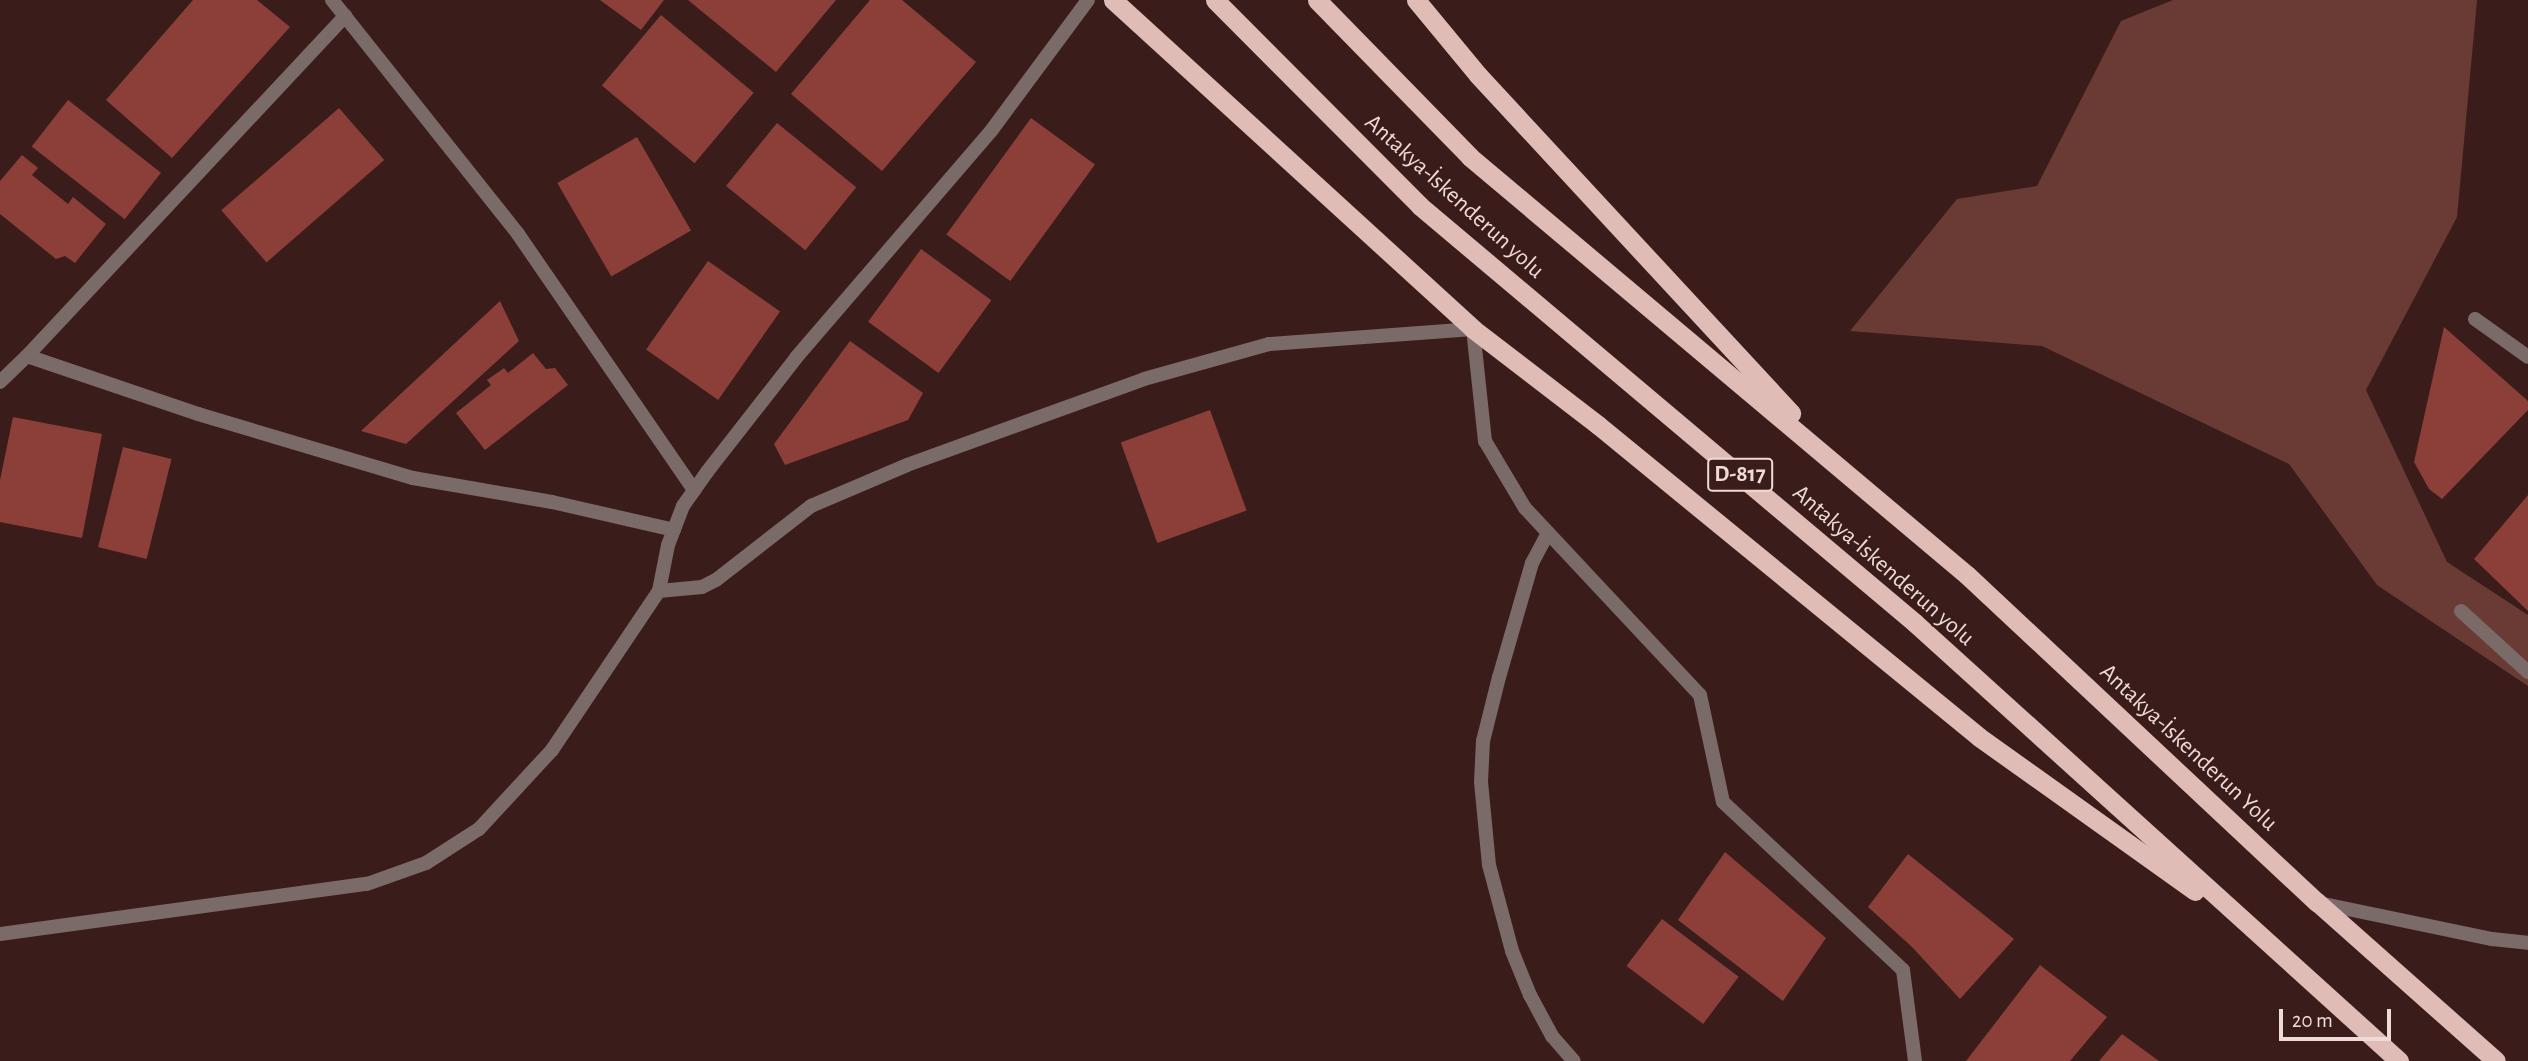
<!DOCTYPE html>
<html>
<head>
<meta charset="utf-8">
<style>
	body { margin:0 }
	#map { position:relative; width:2528px; height:1061px; overflow:hidden; background:#3a1d1a; font-family:"Alegreya Sans",sans-serif }
	div>[style] { position:absolute }
	.green>* { inset:0; background:#6a3b35 }
	.building>* { inset:0; background:#8b3f38; transform-origin:0 0 }
	.service>* { height:14px; margin:-7px; padding:0 7px; transform-origin:7px; border-radius:7px; background:#7a6a68 }
	.minor>* { height:14px; margin:-7px; padding:0 7px; transform-origin:7px; border-radius:7px; background:#7a6a68 }
	.trunk>* { height:19px; margin:-9.5px; padding:0 9.5px; transform-origin:9.5px; border-radius:9.5px; background:#e0bcb7 }
	span { translate:-50% -50%; white-space:nowrap; text-align:center; line-height:1.15; -webkit-text-stroke:5px #3a1d1a; paint-order:stroke }
	.shield-label span { padding:2px 5px; background:#3a1d1a; border:2px solid; border-radius:5px; -webkit-text-stroke-width:0 }
	.shield-label { font-size:23px; color:#eedad7; font-weight:700 }
	.street-label { font-size:24px; color:#eedad7 }
	.scale { position:absolute; left:2279px; top:1009px; width:112px; height:32px; box-sizing:border-box; border:4px solid #eedad7; border-top:0; padding-left:9px; font-size:21px; line-height:24px; white-space:nowrap; color:#eedad7; -webkit-text-stroke:5px #3a1d1a; paint-order:stroke }
</style>
</head>
<body>
<div id="map">
	<div class="green">
		<i style="clip-path:polygon(2173px 0,2477px 0,2457px 217px,2366px 390px,2447px 562px,2528px 615px,2528px 686px,2377px 585px,2289px 464px,2042px 346px,1850px 331px,1957px 199px,2037px 186px,2121px 21px)"></i>
	</div>
	<div class="building">
		<i style="clip-path:polygon(193px 0,257px 0,290px 27px,172px 158px,106px 100px)"></i>
		<i style="clip-path:polygon(600px 0,664px 0,641px 30px)"></i>
		<i style="clip-path:polygon(688px 0,836px 0,776px 72px)"></i>
		<i style="clip-path:polygon(870px 0,902px 0,976px 62px,882px 171px,791px 94px)"></i>
		<i style="left:661px;top:15px;width:121px;height:92px;rotate:40deg"></i>
		<i style="left:68px;top:100px;width:118px;height:59px;rotate:38deg"></i>
		<i style="left:339px;top:108px;width:69px;height:156px;rotate:49deg"></i>
		<i style="left:1031px;top:118px;width:79px;height:144px;rotate:36deg"></i>
		<i style="left:777px;top:123px;width:102px;height:81px;rotate:39deg"></i>
		<i style="left:637px;top:137px;width:108px;height:92px;rotate:60deg"></i>
		<i style="clip-path:polygon(22px 155px,38px 168px,32px 175px,68px 204px,73px 197px,106px 224px,75px 263px,65px 256px,56px 259px,0 214px,0 181px)"></i>
		<i style="left:921px;top:249px;width:87px;height:90px;rotate:36deg"></i>
		<i style="left:708px;top:261px;width:88px;height:108px;rotate:35deg"></i>
		<i style="clip-path:polygon(500px 301px,519px 341px,406px 444px,361px 431px)"></i>
		<i style="clip-path:polygon(2444px 327px,2528px 401px,2528px 410px,2442px 499px,2429px 489px,2414px 462px)"></i>
		<i style="clip-path:polygon(850px 341px,923px 393px,908px 420px,785px 465px,774px 444px)"></i>
		<i style="clip-path:polygon(533px 353px,546px 369px,555px 368px,568px 385px,485px 450px,456px 413px,491px 385px,487px 380px,504px 368px,508px 373px)"></i>
		<i style="left:1210px;top:410px;width:107px;height:95px;rotate:70deg"></i>
		<i style="clip-path:polygon(13px 417px,102px 434px,82px 538px,0 522px,0 480px)"></i>
		<i style="left:123px;top:447px;width:50px;height:103px;rotate:14deg"></i>
		<i style="clip-path:polygon(2528px 495px,2528px 611px,2474px 559px)"></i>
		<i style="clip-path:polygon(1725px 852px,1826px 938px,1783px 1001px,1678px 920px)"></i>
		<i style="clip-path:polygon(1908px 854px,2014px 939px,1960px 999px,1912px 947px,1868px 907px)"></i>
		<i style="left:1662px;top:919px;width:96px;height:59px;rotate:37deg"></i>
		<i style="clip-path:polygon(2040px 965px,2107px 1017px,2070px 1061px,1966px 1061px)"></i>
		<i style="clip-path:polygon(2122px 1034px,2159px 1061px,2099px 1061px)"></i>
	</div>
	<div class="service">
		<i style="left:2461px;top:611px;width:91px;rotate:42.3deg"></i>
		<i style="left:0;top:934px;width:370px;rotate:-7.8deg"></i>
		<i style="left:367px;top:884px;width:63px;rotate:-19.6deg"></i>
		<i style="left:426px;top:863px;width:63px;rotate:-32.7deg"></i>
		<i style="left:479px;top:829px;width:108px;rotate:-47.3deg"></i>
		<i style="left:552px;top:750px;width:192px;rotate:-56.1deg"></i>
	</div>
	<div class="minor">
		<i style="left:332px;top:0;width:299px;rotate:51.5deg"></i>
		<i style="left:518px;top:234px;width:311px;rotate:55.5deg"></i>
		<i style="left:1088px;top:0;width:163px;rotate:126.5deg"></i>
		<i style="left:991px;top:131px;width:299px;rotate:130.7deg"></i>
		<i style="left:796px;top:358px;width:145px;rotate:128deg"></i>
		<i style="left:707px;top:472px;width:42px;rotate:125.2deg"></i>
		<i style="left:683px;top:506px;width:42px;rotate:111deg"></i>
		<i style="left:668px;top:545px;width:47px;rotate:101.1deg"></i>
		<i style="left:659px;top:591px;width:43px;rotate:-5.3deg"></i>
		<i style="left:702px;top:587px;width:16px;rotate:-27deg"></i>
		<i style="left:716px;top:580px;width:120px;rotate:-37.9deg"></i>
		<i style="left:811px;top:506px;width:104px;rotate:-23.1deg"></i>
		<i style="left:907px;top:465px;width:252px;rotate:-19.9deg"></i>
		<i style="left:1144px;top:379px;width:130px;rotate:-15.6deg"></i>
		<i style="left:1269px;top:344px;width:205px;rotate:-4.2deg"></i>
		<i style="left:1473px;top:329px;width:113px;rotate:83.9deg"></i>
		<i style="left:1485px;top:441px;width:78px;rotate:59.2deg"></i>
		<i style="left:1525px;top:508px;width:256px;rotate:46.9deg"></i>
		<i style="left:1700px;top:695px;width:109px;rotate:77.9deg"></i>
		<i style="left:1723px;top:802px;width:246px;rotate:43deg"></i>
		<i style="left:1903px;top:970px;width:92px;rotate:82.5deg"></i>
		<i style="left:2475px;top:319px;width:65px;rotate:35.6deg"></i>
		<i style="left:27px;top:356px;width:466px;rotate:-46.9deg"></i>
		<i style="left:0;top:382px;width:37px;rotate:-44deg"></i>
		<i style="left:27px;top:356px;width:181px;rotate:18.7deg"></i>
		<i style="left:198px;top:414px;width:224px;rotate:16.6deg"></i>
		<i style="left:413px;top:478px;width:141px;rotate:9.8deg"></i>
		<i style="left:552px;top:502px;width:125px;rotate:12.9deg"></i>
		<i style="left:1548px;top:533px;width:34px;rotate:118deg"></i>
		<i style="left:1532px;top:563px;width:119px;rotate:106.1deg"></i>
		<i style="left:1499px;top:677px;width:66px;rotate:104deg"></i>
		<i style="left:1483px;top:741px;width:41px;rotate:92.8deg"></i>
		<i style="left:1481px;top:782px;width:83px;rotate:84.5deg"></i>
		<i style="left:1489px;top:865px;width:89px;rotate:75deg"></i>
		<i style="left:1512px;top:951px;width:48px;rotate:67.8deg"></i>
		<i style="left:1530px;top:995px;width:47px;rotate:61.8deg"></i>
		<i style="left:1552px;top:1036px;width:33px;rotate:49deg"></i>
		<i style="left:2319px;top:903px;width:177px;rotate:11.8deg"></i>
		<i style="left:2492px;top:939px;width:36px;rotate:6deg"></i>
	</div>
	<div class="trunk">
		<i style="left:1113px;top:0;width:488px;rotate:42.4deg"></i>
		<i style="left:1473px;top:329px;width:158px;rotate:37.5deg"></i>
		<i style="left:1598px;top:425px;width:492px;rotate:39.3deg"></i>
		<i style="left:1979px;top:737px;width:265px;rotate:35.5deg"></i>
		<i style="left:1215px;top:0;width:291px;rotate:45.1deg"></i>
		<i style="left:1420px;top:206px;width:647px;rotate:40.11deg"></i>
		<i style="left:1915px;top:623px;width:653px;rotate:42.14deg"></i>
		<i style="left:1317px;top:0;width:219px;rotate:45.7deg"></i>
		<i style="left:1470px;top:157px;width:649px;rotate:40.07deg"></i>
		<i style="left:1967px;top:575px;width:479px;rotate:43.1deg"></i>
		<i style="left:2317px;top:902px;width:239px;rotate:41.6deg"></i>
		<i style="left:1416px;top:0;width:97px;rotate:50.4deg"></i>
		<i style="left:1478px;top:75px;width:461px;rotate:47.2deg"></i>
	</div>
	<div class="shield-label">
		<span style="left:1740px;top:475px">D-817</span>
	</div>
	<div class="street-label">
		<span style="left:1454px;top:197px;rotate:42deg">Antakya-İskenderun yolu</span>
		<span style="left:1883px;top:566px;rotate:41deg">Antakya-İskenderun yolu</span>
		<span style="left:2188px;top:748px;rotate:43deg">Antakya-İskenderun Yolu</span>
	</div>
	<div class="scale">20 m</div>
</div>
</body>
</html>
